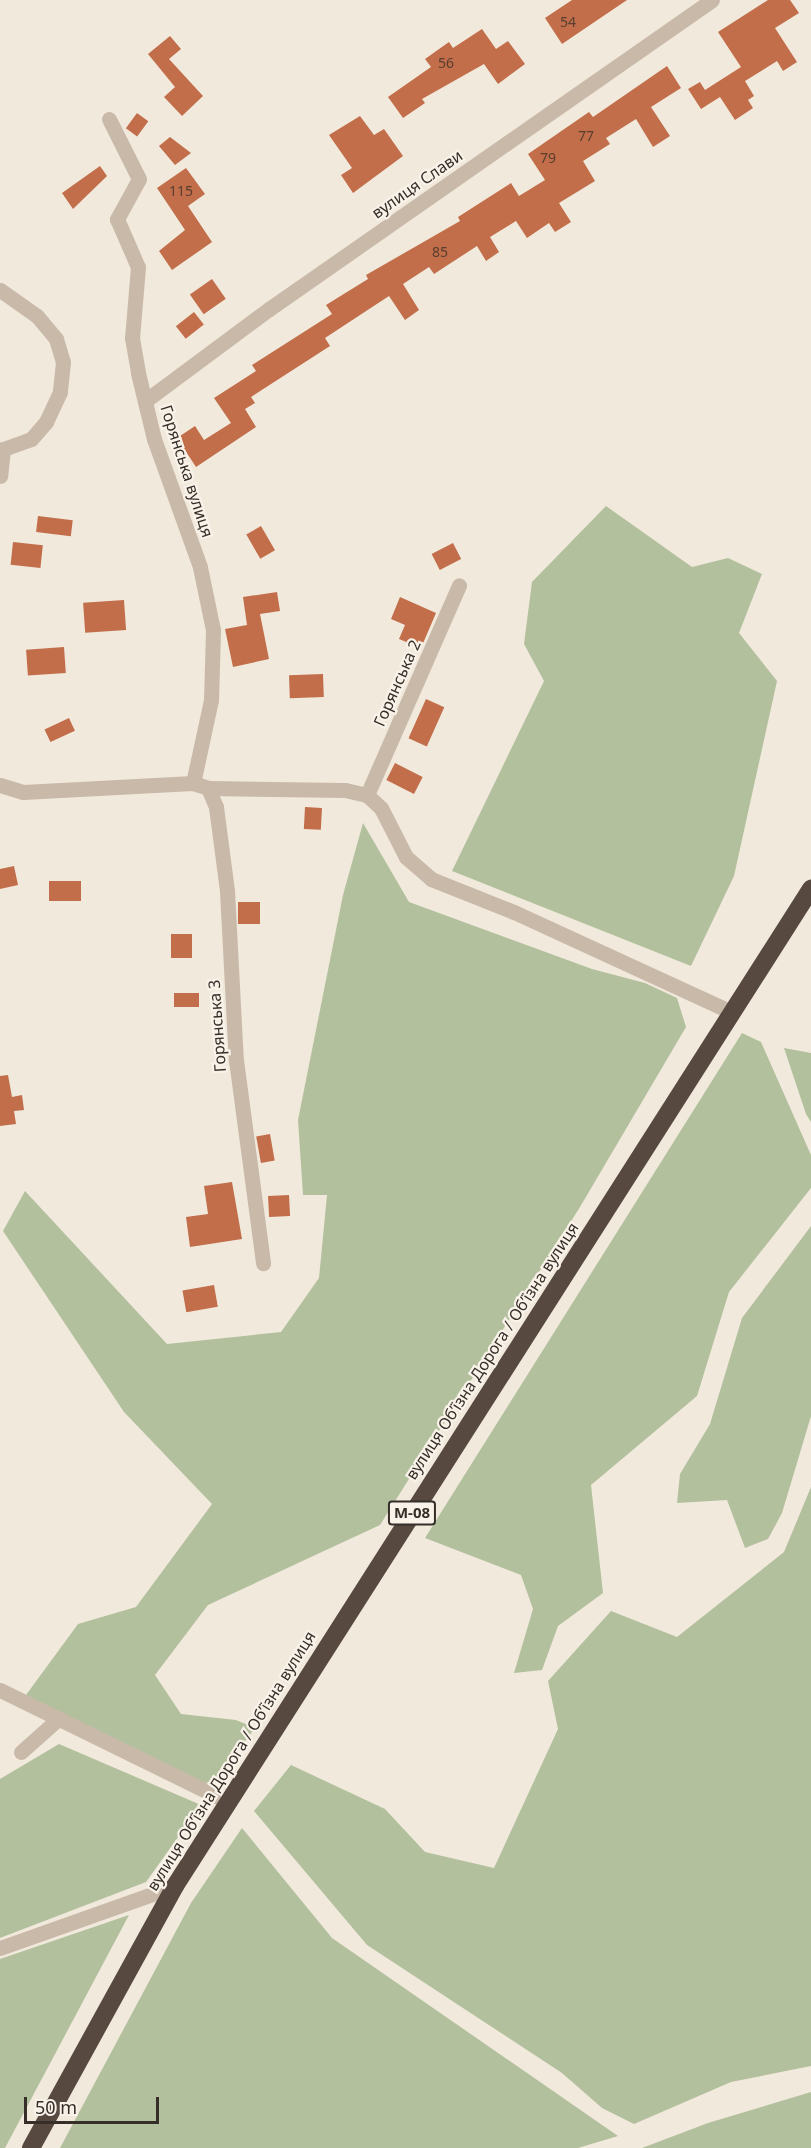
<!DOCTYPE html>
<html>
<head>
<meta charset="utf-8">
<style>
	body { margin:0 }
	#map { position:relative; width:811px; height:2148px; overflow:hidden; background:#f1e9dc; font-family:"Noto Sans",sans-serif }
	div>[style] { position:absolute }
	.green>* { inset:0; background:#b2c09d }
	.building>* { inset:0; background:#c26e4a; transform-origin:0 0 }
	.street>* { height:15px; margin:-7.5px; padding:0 7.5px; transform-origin:7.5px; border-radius:7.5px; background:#c9b9a9 }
	.highway>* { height:18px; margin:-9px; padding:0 9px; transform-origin:9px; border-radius:9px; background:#574840 }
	span { translate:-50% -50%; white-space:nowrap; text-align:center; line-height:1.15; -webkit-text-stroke:4.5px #f9f2e9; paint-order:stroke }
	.number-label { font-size:14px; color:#593e30 }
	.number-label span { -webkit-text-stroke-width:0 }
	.shield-label span { padding:2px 4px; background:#f9f2e9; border:2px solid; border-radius:4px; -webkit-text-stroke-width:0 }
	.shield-label { font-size:15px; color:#362e28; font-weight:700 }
	.street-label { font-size:16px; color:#362e28 }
	.scale { position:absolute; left:24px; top:2097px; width:135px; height:27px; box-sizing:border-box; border:3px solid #362e28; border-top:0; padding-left:8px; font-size:18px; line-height:21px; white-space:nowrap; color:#362e28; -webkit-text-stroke:4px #f9f2e9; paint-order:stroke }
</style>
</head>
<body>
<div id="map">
	<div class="green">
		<i style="clip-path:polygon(606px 506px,692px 567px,728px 558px,762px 574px,739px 633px,777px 681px,734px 876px,691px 966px,452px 871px,544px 681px,524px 644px,532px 582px)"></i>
		<i style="clip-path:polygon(363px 823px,409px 902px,592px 969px,645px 983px,677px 998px,686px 1027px,580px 1207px,380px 1525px,208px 1605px,155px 1675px,181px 1714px,236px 1720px,255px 1728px,214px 1782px,203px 1783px,26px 1695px,78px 1624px,136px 1607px,212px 1504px,124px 1412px,3px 1231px,25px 1191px,167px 1344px,281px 1332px,319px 1278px,327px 1195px,303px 1195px,298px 1120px,343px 895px)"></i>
		<i style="clip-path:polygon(742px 1033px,761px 1042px,811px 1155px,811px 1188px,729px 1292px,697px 1396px,591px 1485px,603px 1593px,558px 1626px,542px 1670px,514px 1673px,533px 1609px,521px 1575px,425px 1538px)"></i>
		<i style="clip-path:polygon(784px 1048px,811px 1053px,811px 1122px,806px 1114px)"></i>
		<i style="clip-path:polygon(811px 1226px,811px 1416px,782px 1513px,768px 1539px,745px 1548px,727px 1500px,677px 1503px,680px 1474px,710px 1424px,742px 1318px)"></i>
		<i style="clip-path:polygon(811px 1487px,811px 2066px,731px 2082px,634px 2124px,602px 2108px,562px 2073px,367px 1945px,254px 1811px,291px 1765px,385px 1809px,425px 1852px,494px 1868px,558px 1729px,548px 1681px,611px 1611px,677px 1637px,784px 1552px)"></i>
		<i style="clip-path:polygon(59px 1744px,201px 1805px,146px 1882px,0 1938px,0 1779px)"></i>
		<i style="clip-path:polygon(242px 1828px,332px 1938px,618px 2136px,578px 2148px,60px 2148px,191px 1903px)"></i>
		<i style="clip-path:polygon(129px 1915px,5px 2148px,0 2148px,0 1959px)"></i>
		<i style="clip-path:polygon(811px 2092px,811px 2148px,642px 2148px,708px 2123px)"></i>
	</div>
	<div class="building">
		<i style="clip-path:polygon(572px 0,627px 0,562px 44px,545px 18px)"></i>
		<i style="clip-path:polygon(768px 0,790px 0,799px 13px,775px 28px,797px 62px,783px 71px,777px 61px,745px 81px,754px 96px,748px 100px,753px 108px,735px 120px,720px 97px,701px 109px,688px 89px,700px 82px,705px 90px,741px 67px,718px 32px)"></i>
		<i style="clip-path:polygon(482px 29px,496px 49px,508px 41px,525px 64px,498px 84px,484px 64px,422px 99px,425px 103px,403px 118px,388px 97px,431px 67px,425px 59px,449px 42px,453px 48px)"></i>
		<i style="clip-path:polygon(170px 36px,181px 49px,169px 59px,203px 96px,182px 116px,164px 97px,175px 87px,148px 54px)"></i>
		<i style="clip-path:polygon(667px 66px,681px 88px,651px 107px,670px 136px,653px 147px,636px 119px,606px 138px,610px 144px,583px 161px,595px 181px,559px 203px,571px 222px,555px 232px,549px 223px,527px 238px,516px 221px,490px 237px,499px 252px,486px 261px,477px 246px,434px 274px,429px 267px,403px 284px,419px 310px,405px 320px,389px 296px,325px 338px,330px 346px,251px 397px,255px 403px,245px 409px,256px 427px,196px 467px,177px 438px,195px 426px,204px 440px,231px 423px,214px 398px,256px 371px,252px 365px,332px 314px,326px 305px,368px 279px,366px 275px,460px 221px,458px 217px,511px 183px,519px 196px,545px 180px,528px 154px,589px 112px,593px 117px)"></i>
		<i style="left:137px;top:113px;width:14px;height:19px;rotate:36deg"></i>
		<i style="clip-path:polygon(360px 116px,374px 135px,384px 129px,403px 156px,353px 193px,341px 175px,352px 168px,329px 135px)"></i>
		<i style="clip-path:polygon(170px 137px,191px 153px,175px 165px,159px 146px)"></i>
		<i style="clip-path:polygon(100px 166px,107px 176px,73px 209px,62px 193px)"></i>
		<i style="clip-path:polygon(186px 168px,205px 194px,188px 206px,212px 242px,172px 270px,159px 251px,185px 230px,157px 188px)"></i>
		<i style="left:212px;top:279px;width:24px;height:27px;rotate:55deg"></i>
		<i style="left:194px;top:312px;width:16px;height:23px;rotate:52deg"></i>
		<i style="left:38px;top:516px;width:35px;height:16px;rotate:7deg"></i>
		<i style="left:261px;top:526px;width:28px;height:17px;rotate:60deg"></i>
		<i style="left:13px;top:542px;width:30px;height:23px;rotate:6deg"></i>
		<i style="left:453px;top:543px;width:18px;height:24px;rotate:63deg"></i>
		<i style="clip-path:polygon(277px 592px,280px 611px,260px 614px,269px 659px,233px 667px,225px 629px,247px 625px,243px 597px)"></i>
		<i style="clip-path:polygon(400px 597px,436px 613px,421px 648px,399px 639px,405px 625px,391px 619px)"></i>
		<i style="left:124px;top:600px;width:30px;height:41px;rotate:86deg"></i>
		<i style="left:64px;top:647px;width:26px;height:38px;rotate:86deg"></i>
		<i style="left:323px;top:674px;width:23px;height:34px;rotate:88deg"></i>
		<i style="left:426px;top:699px;width:20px;height:43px;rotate:24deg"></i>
		<i style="left:69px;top:718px;width:14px;height:27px;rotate:65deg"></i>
		<i style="left:395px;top:763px;width:31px;height:19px;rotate:27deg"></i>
		<i style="left:305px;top:807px;width:17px;height:22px;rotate:3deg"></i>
		<i style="clip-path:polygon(14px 866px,18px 885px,0 889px,0 869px)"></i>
		<i style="left:49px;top:881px;width:32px;height:20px"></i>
		<i style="left:238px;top:902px;width:22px;height:22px"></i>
		<i style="left:192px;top:934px;width:24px;height:21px;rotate:90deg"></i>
		<i style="left:199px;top:993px;width:14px;height:25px;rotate:90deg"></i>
		<i style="clip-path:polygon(8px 1075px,12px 1097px,22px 1095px,24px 1110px,14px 1111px,16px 1124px,0 1126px,0 1076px)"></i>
		<i style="left:270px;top:1134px;width:27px;height:14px;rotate:80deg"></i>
		<i style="clip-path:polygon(232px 1182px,242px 1239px,190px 1247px,186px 1217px,208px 1214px,204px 1186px)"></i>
		<i style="left:289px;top:1195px;width:21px;height:21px;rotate:87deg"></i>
		<i style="left:214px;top:1285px;width:22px;height:32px;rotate:80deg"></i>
	</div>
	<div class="street">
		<i style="left:109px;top:119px;width:67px;rotate:63.4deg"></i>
		<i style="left:139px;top:179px;width:46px;rotate:118.8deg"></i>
		<i style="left:117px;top:219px;width:52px;rotate:66.4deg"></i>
		<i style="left:138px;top:267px;width:71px;rotate:94.8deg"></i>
		<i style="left:132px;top:338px;width:36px;rotate:80deg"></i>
		<i style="left:138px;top:373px;width:68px;rotate:76.4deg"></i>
		<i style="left:154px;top:439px;width:136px;rotate:70.2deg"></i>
		<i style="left:200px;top:567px;width:64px;rotate:78.3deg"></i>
		<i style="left:213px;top:630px;width:70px;rotate:91.6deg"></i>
		<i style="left:211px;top:700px;width:85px;rotate:102.2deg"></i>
		<i style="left:193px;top:783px;width:16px;rotate:18deg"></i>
		<i style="left:208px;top:788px;width:137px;rotate:0.8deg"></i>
		<i style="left:345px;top:790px;width:23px;rotate:13deg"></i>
		<i style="left:367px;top:795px;width:19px;rotate:43deg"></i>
		<i style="left:381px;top:808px;width:55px;rotate:63deg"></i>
		<i style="left:406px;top:857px;width:33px;rotate:41deg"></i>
		<i style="left:431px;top:879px;width:89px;rotate:21.7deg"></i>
		<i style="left:514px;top:912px;width:239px;rotate:24.7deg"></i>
		<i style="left:0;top:290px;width:45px;rotate:35.1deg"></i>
		<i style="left:37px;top:316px;width:30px;rotate:50deg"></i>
		<i style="left:56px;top:339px;width:24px;rotate:73deg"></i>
		<i style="left:63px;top:362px;width:30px;rotate:96deg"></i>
		<i style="left:60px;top:392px;width:33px;rotate:115deg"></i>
		<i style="left:46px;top:422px;width:23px;rotate:131deg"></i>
		<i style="left:31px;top:439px;width:30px;rotate:160deg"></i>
		<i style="left:3px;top:449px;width:27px;rotate:96deg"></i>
		<i style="left:145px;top:401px;width:154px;rotate:-36.6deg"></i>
		<i style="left:269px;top:309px;width:540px;rotate:-34.9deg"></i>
		<i style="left:0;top:785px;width:24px;rotate:17deg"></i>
		<i style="left:23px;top:792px;width:170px;rotate:-3deg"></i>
		<i style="left:208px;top:788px;width:21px;rotate:67deg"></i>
		<i style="left:216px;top:807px;width:85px;rotate:82.5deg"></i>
		<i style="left:227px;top:891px;width:169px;rotate:87deg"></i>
		<i style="left:236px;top:1060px;width:205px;rotate:82.4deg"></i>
		<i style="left:367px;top:795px;width:229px;rotate:-66.3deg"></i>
		<i style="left:0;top:1690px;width:255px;rotate:26.1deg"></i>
		<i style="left:21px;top:1752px;width:50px;rotate:-41.7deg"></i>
		<i style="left:0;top:1948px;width:186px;rotate:-19.5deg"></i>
	</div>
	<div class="highway">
		<i style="left:31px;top:2148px;width:299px;rotate:-61.2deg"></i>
		<i style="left:175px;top:1886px;width:1183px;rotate:-57.47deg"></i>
	</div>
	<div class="number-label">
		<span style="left:568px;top:22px">54</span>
		<span style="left:446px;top:63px">56</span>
		<span style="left:586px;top:136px">77</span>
		<span style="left:548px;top:158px">79</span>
		<span style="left:181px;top:191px">115</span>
		<span style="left:440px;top:252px">85</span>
	</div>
	<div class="shield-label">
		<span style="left:412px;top:1513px">М-08</span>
	</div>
	<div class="street-label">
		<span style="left:417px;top:184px;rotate:-35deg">вулиця Слави</span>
		<span style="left:187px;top:471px;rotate:72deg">Горянська вулиця</span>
		<span style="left:397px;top:683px;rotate:-66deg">Горянська 2</span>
		<span style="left:217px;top:1026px;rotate:-94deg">Горянська 3</span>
		<span style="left:492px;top:1351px;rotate:-57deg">вулиця Обʼїзна Дорога / Обʼїзна вулиця</span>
		<span style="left:231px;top:1761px;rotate:-58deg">вулиця Обʼїзна Дорога / Обʼїзна вулиця</span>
	</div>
	<div class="scale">50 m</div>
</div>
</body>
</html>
